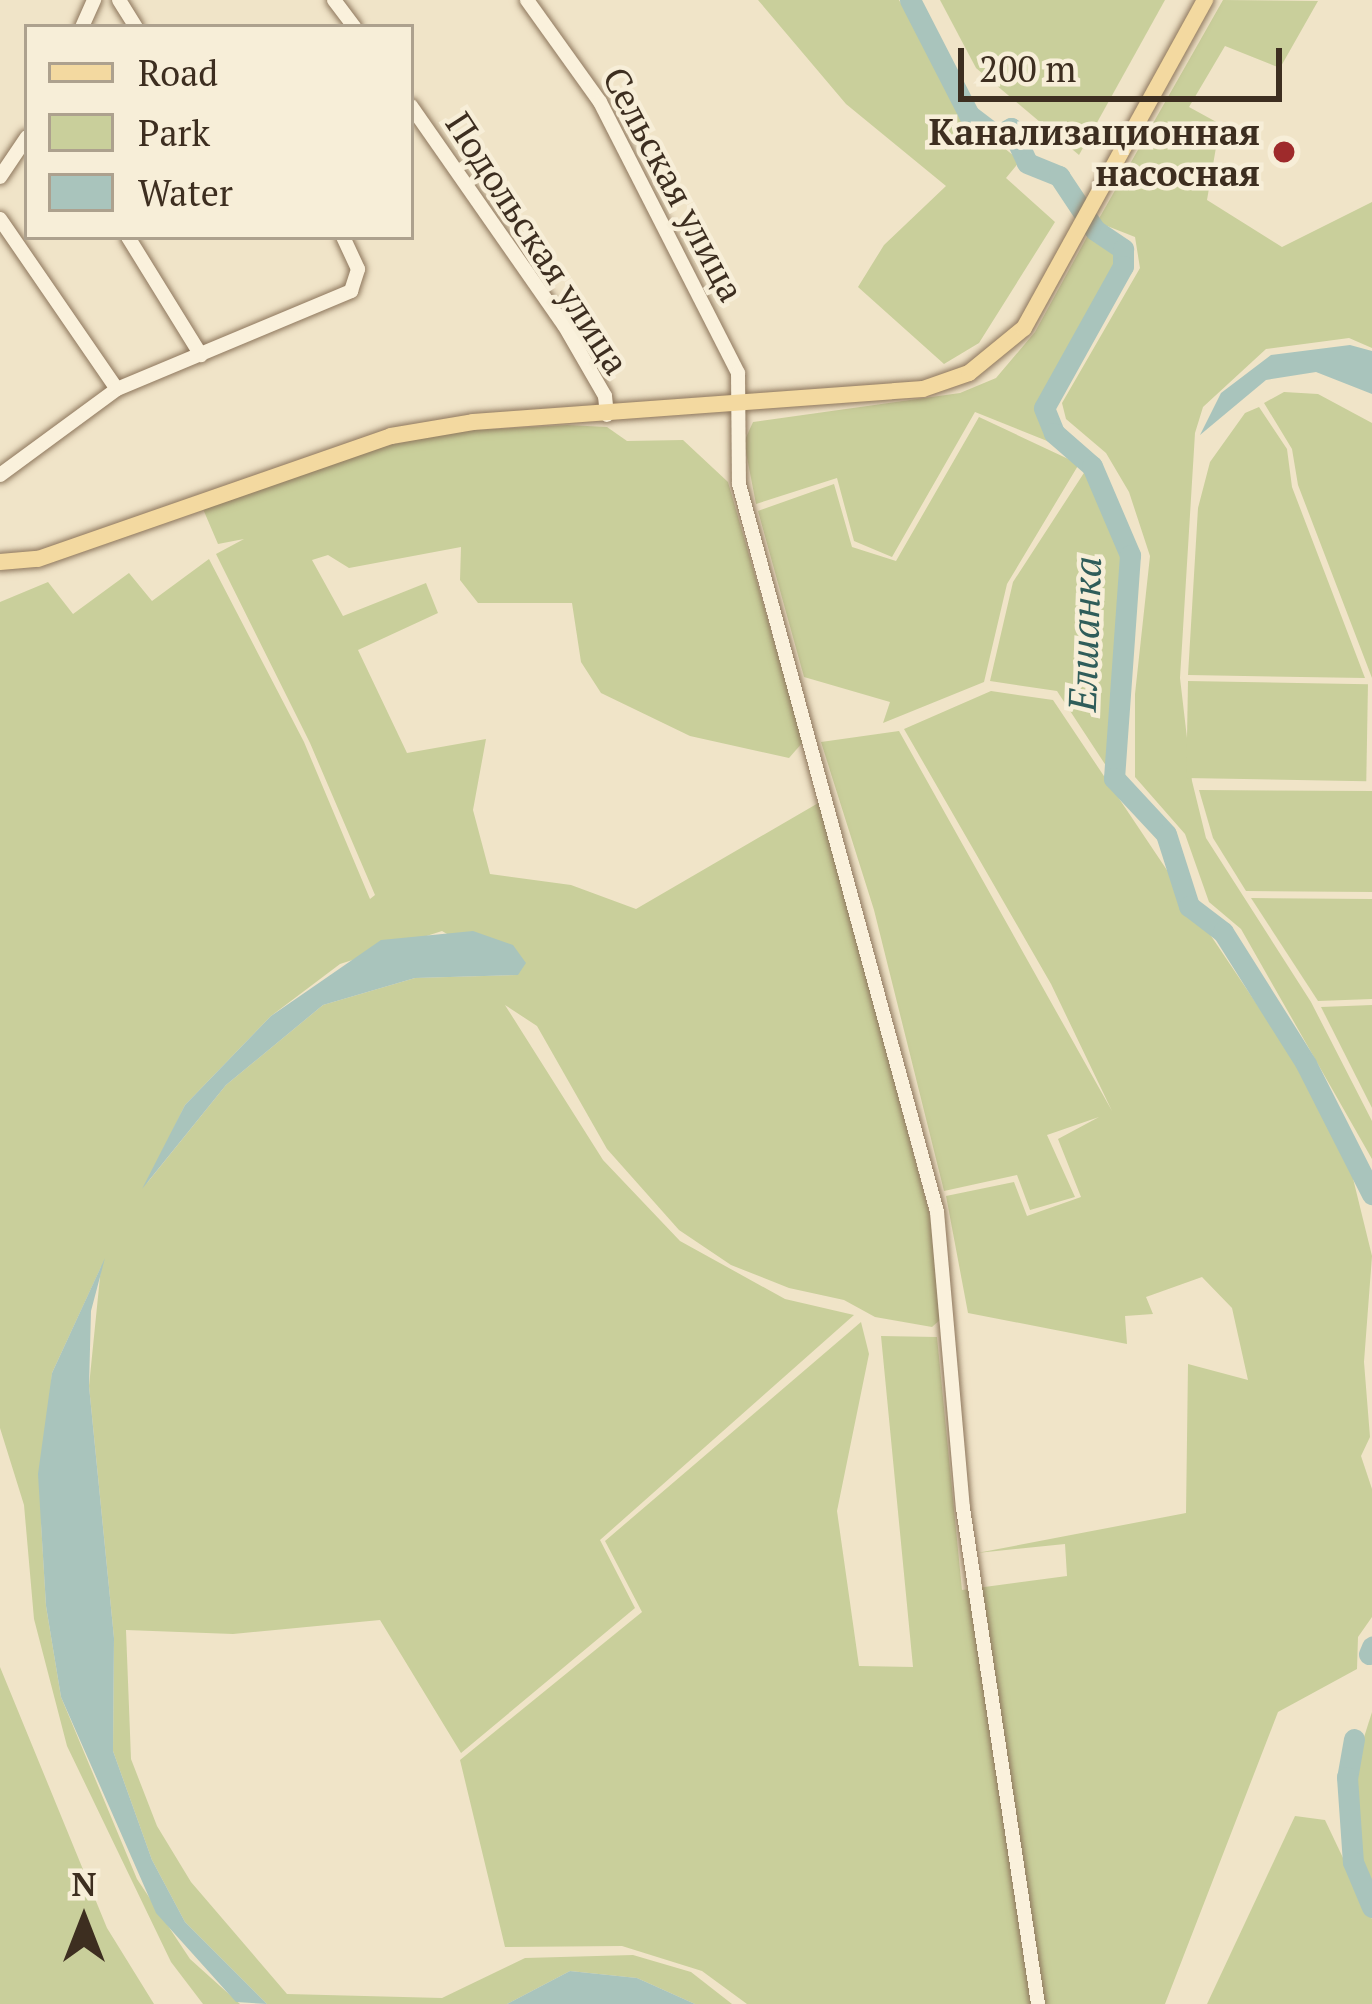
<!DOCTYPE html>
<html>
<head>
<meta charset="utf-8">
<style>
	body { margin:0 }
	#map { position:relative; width:1372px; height:2004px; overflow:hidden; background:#f0e4c8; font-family:"PT Serif",serif }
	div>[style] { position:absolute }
	.green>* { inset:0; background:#c9cf9b; transform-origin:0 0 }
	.water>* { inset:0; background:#a9c4bc }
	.river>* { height:21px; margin:-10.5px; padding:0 10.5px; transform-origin:10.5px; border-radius:10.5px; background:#a9c4bc }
	.roads { filter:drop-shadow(0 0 3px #8d765c) drop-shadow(0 0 3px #8d765c) }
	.minor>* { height:14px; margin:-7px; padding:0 7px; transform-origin:7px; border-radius:7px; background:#faf1dc }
	.major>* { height:16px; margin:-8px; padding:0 8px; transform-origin:8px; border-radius:8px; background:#f3d9a0 }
	.dots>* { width:33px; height:33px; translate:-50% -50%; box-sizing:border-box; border:6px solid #f7eed8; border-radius:50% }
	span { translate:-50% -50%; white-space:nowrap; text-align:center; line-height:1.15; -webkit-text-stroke:9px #f7eed8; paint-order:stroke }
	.poi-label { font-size:36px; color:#3d2e20; font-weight:700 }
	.right { translate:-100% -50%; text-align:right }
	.street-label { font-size:36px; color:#3d2e20 }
	.water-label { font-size:39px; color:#2f5d5a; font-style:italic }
	.legend { position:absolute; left:24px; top:24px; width:390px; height:216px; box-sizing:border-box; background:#f7eed8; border:3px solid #ada18e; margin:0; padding:15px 21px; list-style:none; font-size:36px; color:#3d2e20 }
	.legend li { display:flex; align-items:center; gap:24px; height:60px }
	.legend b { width:60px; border:3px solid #ada18e }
	.north { position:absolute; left:24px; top:1860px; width:120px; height:120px; -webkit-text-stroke:9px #f7eed8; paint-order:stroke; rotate:0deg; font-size:33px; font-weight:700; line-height:48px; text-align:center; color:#3d2e20 }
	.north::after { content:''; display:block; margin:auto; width:42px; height:54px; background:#3d2e20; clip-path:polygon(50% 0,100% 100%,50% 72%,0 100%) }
	.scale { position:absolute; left:958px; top:48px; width:324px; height:54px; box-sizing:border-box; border:6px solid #3d2e20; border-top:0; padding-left:15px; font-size:36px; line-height:42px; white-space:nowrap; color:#3d2e20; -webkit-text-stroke:9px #f7eed8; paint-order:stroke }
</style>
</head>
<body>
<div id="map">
	<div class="green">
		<i style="clip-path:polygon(758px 0,899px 0,966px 117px,1020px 161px,1006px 178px,1055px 222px,979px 343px,944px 364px,858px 287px,884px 245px,946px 186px,846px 104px)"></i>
		<i style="clip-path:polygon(940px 0,1165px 0,1079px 155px,976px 68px)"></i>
		<i style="clip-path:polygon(1223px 0,1318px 1px,1280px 68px,1225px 46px,1189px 107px,1220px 124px,1207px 200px,1282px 247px,1372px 202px,1372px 348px,1349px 338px,1266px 349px,1203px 407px,1195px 433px,1180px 678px,1192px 781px,1206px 838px,1311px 1002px,1372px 1121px,1372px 1159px,1241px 929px,1209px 902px,1185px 834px,1135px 777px,1135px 694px,1150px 556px,1129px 492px,1106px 453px,1066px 419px,1062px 403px,1140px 268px,1135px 237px,1097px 222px)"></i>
		<i style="clip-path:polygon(1088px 235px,1129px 248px,1132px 259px,1049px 410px,1087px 457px,975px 412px,892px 557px,854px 541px,837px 478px,756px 504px,744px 442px,753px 422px,960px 393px,996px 378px,1035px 332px)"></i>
		<i style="clip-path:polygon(1284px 392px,1318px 394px,1372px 423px,1372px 678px,1298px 485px,1292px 449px,1264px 403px)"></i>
		<i style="clip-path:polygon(1259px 407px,1287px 449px,1292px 487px,1365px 678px,1188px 675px,1198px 508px,1210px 462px,1245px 413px)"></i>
		<i style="clip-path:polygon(979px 417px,1079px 464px,1007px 584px,984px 682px,883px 723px,890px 702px,804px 677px,758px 511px,834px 484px,852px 547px,896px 561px)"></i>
		<i style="clip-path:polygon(evenodd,567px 425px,607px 427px,627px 441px,683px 440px,728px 482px,803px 742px,789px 758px,690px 736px,601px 693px,581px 662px,572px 603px,478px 603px,460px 580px,461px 547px,349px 568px,328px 555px,312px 560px,343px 616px,426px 583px,438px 613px,358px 650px,407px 753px,486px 739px,473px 810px,490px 874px,571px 885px,636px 909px,820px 802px,930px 1216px,940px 1320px,932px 1327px,875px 1317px,844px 1300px,789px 1288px,731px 1265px,679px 1230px,607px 1149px,537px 1026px,505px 1005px,603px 1160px,680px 1241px,785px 1299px,854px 1315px,600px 1540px,635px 1608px,461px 1753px,380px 1620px,233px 1634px,126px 1630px,131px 1759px,157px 1826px,191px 1882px,287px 1994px,442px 1998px,525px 1958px,633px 1955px,691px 1972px,732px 2004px,695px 2004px,637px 1978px,570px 1971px,507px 2004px,267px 2004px,185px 1922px,152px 1860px,113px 1751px,114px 1638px,89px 1386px,101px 1267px,52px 1373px,41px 1522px,46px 1606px,61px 1697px,137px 1879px,190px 1959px,240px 2004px,203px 2004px,171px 1962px,67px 1746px,34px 1619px,24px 1505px,0 1428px,0 602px,48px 582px,73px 614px,129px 573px,152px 601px,209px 559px,304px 742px,370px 899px,375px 895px,310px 743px,216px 554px,244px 539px,218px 544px,203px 509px,385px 446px,458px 431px,567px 425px,442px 931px,517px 975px,415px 978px,323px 1005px,226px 1085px,147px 1183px,185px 1105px,271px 1016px,340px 964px,442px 931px)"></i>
		<i style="clip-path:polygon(1093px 459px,1136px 557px,1116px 781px,1057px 691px,990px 681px,1013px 582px)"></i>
		<i style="left:1188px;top:681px;width:180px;height:97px;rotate:1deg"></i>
		<i style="clip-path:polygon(991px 691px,1053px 700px,1325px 1106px,1349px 1162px,1372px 1256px,1364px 1362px,1370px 1437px,1361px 1456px,1372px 1489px,1372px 1617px,1358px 1637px,1357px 1669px,1278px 1712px,1165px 2004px,747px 2004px,702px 1971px,622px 1946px,505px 1947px,460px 1760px,642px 1612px,605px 1541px,861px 1322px,869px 1354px,837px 1511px,859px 1666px,913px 1667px,881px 1336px,937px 1337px,962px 1590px,1067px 1576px,1065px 1544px,977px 1553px,1186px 1513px,1188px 1364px,1248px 1380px,1232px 1308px,1202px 1277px,1146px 1297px,1153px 1314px,1125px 1316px,1127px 1344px,968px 1313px,946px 1196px,1014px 1182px,1027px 1216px,1081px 1197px,1058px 1139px,1099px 1117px,1047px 1135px,1075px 1197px,1030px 1210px,1017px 1175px,944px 1191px,874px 910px,821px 742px,899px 731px,1112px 1111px,1051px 984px,904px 729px)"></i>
		<i style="clip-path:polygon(1199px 790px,1372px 791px,1372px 892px,1246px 891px,1213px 838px)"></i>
		<i style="clip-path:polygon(1251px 898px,1372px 899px,1372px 999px,1318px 1001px)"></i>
		<i style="clip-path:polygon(1372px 1005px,1372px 1108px,1321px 1007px)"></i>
		<i style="clip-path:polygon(0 1667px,107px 1928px,154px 2004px,0 2004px)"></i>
		<i style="clip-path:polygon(1372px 1712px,1372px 1892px,1359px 1857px,1354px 1769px)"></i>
		<i style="clip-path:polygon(1295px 1816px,1325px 1820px,1372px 1919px,1372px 2004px,1207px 2004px)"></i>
	</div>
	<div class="water">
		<i style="clip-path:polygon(1350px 345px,1372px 351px,1372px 394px,1316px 372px,1266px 380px,1200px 435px,1221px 393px,1271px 355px)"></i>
		<i style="clip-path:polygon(473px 931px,513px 945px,526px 963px,518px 975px,415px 978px,323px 1005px,226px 1085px,142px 1189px,185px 1105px,271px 1016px,381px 940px)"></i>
		<i style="clip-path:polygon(105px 1258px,91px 1311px,89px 1386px,114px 1638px,113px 1751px,152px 1860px,185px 1922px,267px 2004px,236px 2002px,156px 1913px,61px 1697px,46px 1606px,38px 1474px,52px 1373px)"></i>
		<i style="clip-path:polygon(570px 1971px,637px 1978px,695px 2004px,507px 2004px)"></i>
	</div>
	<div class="river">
		<i style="left:910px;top:0;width:129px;rotate:62.8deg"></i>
		<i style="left:969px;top:115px;width:35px;rotate:37deg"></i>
		<i style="left:997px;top:136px;width:16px;rotate:-30deg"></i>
		<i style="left:1011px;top:128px;width:38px;rotate:65deg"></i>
		<i style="left:1027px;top:163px;width:35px;rotate:22deg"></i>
		<i style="left:1059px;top:176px;width:65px;rotate:56.3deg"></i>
		<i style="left:1095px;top:230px;width:34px;rotate:34deg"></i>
		<i style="left:1123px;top:249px;width:17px;rotate:90deg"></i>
		<i style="left:1123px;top:266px;width:162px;rotate:119.1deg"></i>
		<i style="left:1044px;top:408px;width:27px;rotate:68deg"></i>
		<i style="left:1054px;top:433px;width:50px;rotate:41deg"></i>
		<i style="left:1092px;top:466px;width:97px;rotate:66.9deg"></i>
		<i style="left:1130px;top:555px;width:224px;rotate:94.1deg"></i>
		<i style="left:1114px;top:778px;width:76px;rotate:47.1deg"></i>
		<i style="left:1166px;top:834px;width:76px;rotate:72.3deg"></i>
		<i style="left:1189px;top:906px;width:43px;rotate:37.4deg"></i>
		<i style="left:1223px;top:932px;width:156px;rotate:57.8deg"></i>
		<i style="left:1306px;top:1064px;width:146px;rotate:63.1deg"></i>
		<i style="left:1369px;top:1654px;width:8px;rotate:-67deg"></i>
		<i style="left:1354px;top:1739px;width:39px;rotate:100deg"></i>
		<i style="left:1347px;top:1777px;width:85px;rotate:86deg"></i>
		<i style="left:1353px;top:1862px;width:49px;rotate:67.1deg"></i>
	</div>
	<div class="roads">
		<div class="minor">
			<i style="left:119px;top:0;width:32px;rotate:58deg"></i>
			<i style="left:334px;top:0;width:34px;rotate:53deg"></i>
			<i style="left:527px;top:0;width:125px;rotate:54.4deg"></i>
			<i style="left:600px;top:102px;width:304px;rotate:63deg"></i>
			<i style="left:738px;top:373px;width:111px;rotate:89.5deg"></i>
			<i style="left:739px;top:484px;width:754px;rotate:74.78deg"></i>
			<i style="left:937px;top:1212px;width:297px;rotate:85deg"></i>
			<i style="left:963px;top:1508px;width:502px;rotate:81.4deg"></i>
			<i style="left:82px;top:27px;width:30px;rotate:-66deg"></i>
			<i style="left:411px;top:106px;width:267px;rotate:55.1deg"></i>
			<i style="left:564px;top:325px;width:82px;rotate:60deg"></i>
			<i style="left:605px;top:396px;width:19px;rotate:84deg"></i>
			<i style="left:0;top:177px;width:48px;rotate:-56deg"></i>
			<i style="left:0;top:219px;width:206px;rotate:55.5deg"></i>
			<i style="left:128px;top:237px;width:139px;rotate:58.3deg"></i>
			<i style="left:0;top:475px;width:145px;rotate:-36.3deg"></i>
			<i style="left:117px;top:389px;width:254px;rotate:-22.7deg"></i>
			<i style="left:351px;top:291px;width:23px;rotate:-72deg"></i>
			<i style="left:358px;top:269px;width:35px;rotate:-115deg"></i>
		</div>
		<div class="major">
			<i style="left:0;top:562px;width:38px;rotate:-5deg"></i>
			<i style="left:38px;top:559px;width:374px;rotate:-19.2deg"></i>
			<i style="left:391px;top:436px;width:83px;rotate:-9.7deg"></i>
			<i style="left:473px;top:422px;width:451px;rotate:-4.2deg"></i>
			<i style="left:923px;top:389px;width:49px;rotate:-19.2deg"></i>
			<i style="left:969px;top:373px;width:71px;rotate:-39.3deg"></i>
			<i style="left:1024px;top:328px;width:375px;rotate:-61.1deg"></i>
		</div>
	</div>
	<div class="dots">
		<i style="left:1284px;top:152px;background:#9e2a2b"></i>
	</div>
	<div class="poi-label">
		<span class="right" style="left:1260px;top:152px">Канализационная<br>насосная</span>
	</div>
	<div class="street-label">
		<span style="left:674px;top:184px;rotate:62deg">Сельская улица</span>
		<span style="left:538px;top:243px;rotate:57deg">Подольская улица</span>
	</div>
	<div class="water-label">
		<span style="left:1084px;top:634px;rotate:-88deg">Елшанка</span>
	</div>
	<ul class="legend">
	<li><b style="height:15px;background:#f3d9a0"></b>Road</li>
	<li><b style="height:33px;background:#c9cf9b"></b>Park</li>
	<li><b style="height:33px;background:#a9c4bc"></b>Water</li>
	</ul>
	<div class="north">N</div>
	<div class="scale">200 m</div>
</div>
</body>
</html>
